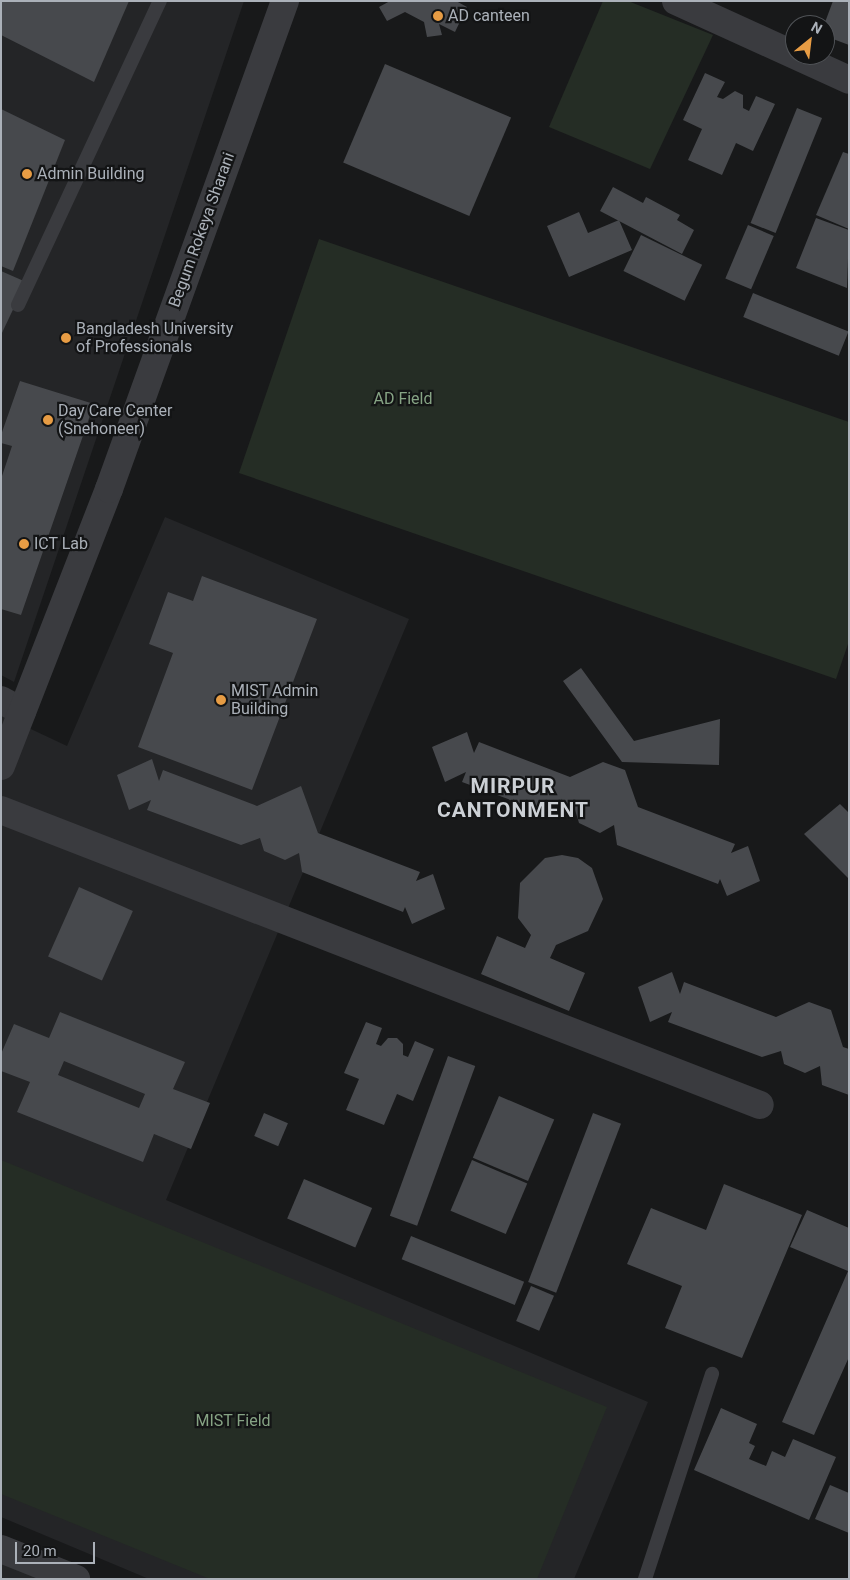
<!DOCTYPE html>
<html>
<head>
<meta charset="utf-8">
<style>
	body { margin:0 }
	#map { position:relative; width:850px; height:1580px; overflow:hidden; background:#18191a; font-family:Roboto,sans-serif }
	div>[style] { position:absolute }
	.built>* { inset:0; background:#242527 }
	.green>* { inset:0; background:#252d25 }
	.building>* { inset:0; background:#47494d; transform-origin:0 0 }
	.service>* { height:14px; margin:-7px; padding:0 7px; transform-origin:7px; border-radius:7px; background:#3a3b3f }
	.minor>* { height:28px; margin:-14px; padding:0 14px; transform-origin:14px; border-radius:14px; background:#3a3b3f }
	.tertiary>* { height:28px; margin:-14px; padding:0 14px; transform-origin:14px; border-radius:14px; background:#3a3b3f }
	.dots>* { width:14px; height:14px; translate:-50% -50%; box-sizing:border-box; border:2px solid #131415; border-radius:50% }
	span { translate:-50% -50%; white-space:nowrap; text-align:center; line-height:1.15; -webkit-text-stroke:4.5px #131415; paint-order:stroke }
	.poi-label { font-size:16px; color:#abb1b9 }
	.left { translate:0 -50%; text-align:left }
	.street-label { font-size:16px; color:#abb1b9 }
	.park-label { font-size:16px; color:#86a384 }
	.district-label { font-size:21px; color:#ccd0d5; font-weight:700; letter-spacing:1px }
	.frame { position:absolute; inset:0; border:2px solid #abb1b9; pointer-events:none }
	.north { position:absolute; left:785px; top:15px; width:50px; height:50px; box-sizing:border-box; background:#131415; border:1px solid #505357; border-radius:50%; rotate:29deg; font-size:14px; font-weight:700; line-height:20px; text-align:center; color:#abb1b9 }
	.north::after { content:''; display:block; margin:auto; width:18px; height:22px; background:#e79c44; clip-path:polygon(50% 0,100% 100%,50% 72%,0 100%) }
	.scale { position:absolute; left:15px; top:1542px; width:80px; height:22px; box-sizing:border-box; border:2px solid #abb1b9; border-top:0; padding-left:6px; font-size:15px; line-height:18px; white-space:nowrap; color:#abb1b9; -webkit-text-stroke:4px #131415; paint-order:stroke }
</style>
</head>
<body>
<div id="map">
	<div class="built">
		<i style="clip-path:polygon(1px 1px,244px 1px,14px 682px,1px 675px)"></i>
		<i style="clip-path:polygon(165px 517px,409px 619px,166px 1200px,648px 1402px,574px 1579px,149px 1579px,1px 1517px,1px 715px,67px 746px)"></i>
		<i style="clip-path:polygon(1px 1563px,43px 1579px,1px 1579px)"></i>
	</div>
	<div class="green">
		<i style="clip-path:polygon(603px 1px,628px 1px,713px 35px,650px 169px,549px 127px)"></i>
		<i style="clip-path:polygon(319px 239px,849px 422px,849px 641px,836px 679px,239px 473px)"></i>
		<i style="clip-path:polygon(1px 1160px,607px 1407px,537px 1579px,210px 1579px,1px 1494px)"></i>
	</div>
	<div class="building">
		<i style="clip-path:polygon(1px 1px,129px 1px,94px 82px,1px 35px)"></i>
		<i style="clip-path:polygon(390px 1px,456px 1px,467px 7px,455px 32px,439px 24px,442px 35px,427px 37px,424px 22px,405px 12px,387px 21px,379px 7px)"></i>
		<i style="clip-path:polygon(833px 1px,849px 1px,849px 45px,825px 36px,824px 25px)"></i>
		<i style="left:385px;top:64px;width:137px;height:107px;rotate:23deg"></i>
		<i style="clip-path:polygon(705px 73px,725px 82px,717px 97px,723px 99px,735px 91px,743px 95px,743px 108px,749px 111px,756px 96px,775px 104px,753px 151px,736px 143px,722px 175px,688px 160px,702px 129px,683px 120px)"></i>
		<i style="left:797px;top:108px;width:27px;height:124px;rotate:22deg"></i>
		<i style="clip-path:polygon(1px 109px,65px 140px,13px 271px,1px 266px)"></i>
		<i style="clip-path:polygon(843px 152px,849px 154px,849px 229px,816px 215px)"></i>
		<i style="clip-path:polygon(613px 187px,643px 203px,646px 197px,680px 215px,677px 220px,694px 230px,682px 254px,600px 211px)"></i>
		<i style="clip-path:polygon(579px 212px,588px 233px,619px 220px,632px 250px,569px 277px,547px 226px)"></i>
		<i style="clip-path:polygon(816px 218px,849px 230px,847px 288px,796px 268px)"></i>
		<i style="left:748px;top:225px;width:28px;height:58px;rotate:23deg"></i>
		<i style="left:641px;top:235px;width:68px;height:40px;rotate:26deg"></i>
		<i style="clip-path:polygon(1px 271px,26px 282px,1px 335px)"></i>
		<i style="left:753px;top:293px;width:103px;height:26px;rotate:22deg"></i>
		<i style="clip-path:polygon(20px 381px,94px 404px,21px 615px,1px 609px,1px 479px,12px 446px,1px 443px,1px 435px)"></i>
		<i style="clip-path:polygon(202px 576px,317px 619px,252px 790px,138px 747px,173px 653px,149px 644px,168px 592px,193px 601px)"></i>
		<i style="clip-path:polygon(581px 668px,634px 741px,720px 719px,719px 765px,622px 762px,563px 681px)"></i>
		<i style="clip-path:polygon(467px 732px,474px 753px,479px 742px,570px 777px,603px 762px,625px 770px,638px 807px,735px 844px,731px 853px,748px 846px,760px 881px,727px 896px,720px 879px,718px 884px,617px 845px,614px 825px,600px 833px,579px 823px,575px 810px,556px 817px,462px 782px,466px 772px,445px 782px,432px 747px)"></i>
		<i style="clip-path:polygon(152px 759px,159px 781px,163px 770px,257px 806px,301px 786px,318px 833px,420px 872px,416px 881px,433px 874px,445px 909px,412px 924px,405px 907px,403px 912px,302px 872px,299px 853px,285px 860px,264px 851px,260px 838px,241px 845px,147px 810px,151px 800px,129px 810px,117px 775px)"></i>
		<i style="clip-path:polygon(840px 804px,849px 813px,849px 879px,804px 834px)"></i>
		<i style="clip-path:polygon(562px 855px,578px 858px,592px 868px,603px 899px,588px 931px,556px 945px,550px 958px,585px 973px,569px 1011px,481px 974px,497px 936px,525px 948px,531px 935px,518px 918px,520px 883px,545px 858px)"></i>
		<i style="left:79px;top:887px;width:59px;height:76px;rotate:24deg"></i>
		<i style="clip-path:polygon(672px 972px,680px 994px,684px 982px,776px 1017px,809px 1002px,831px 1010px,843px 1047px,849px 1049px,849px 1095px,822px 1085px,820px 1066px,805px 1073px,784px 1064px,781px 1051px,762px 1057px,668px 1022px,672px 1012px,650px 1022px,638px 987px)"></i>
		<i style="clip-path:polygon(evenodd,60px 1012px,185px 1062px,173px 1089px,210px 1103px,191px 1149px,154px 1134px,143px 1162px,17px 1112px,30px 1082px,1px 1071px,1px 1054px,14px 1024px,49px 1038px,60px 1012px,64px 1061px,145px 1094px,139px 1108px,58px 1075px,64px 1061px)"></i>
		<i style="clip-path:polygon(366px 1022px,382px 1028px,376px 1044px,381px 1046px,388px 1038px,397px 1038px,403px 1044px,403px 1055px,408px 1057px,415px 1041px,434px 1049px,413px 1101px,397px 1094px,384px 1125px,346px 1110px,359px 1079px,344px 1073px)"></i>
		<i style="left:448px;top:1056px;width:29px;height:170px;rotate:20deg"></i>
		<i style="left:499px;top:1096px;width:60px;height:67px;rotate:23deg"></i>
		<i style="left:264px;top:1113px;width:26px;height:25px;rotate:23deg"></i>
		<i style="left:593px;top:1113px;width:30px;height:181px;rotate:21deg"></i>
		<i style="left:472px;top:1160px;width:60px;height:55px;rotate:23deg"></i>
		<i style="left:304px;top:1179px;width:74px;height:43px;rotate:23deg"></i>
		<i style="clip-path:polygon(724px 1184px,802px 1215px,742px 1358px,665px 1328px,682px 1286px,627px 1264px,651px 1208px,706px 1230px)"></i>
		<i style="clip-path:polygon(807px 1210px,849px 1228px,849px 1357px,814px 1435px,782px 1422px,848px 1271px,790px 1247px)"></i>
		<i style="left:411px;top:1236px;width:122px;height:25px;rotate:22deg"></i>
		<i style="left:531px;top:1286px;width:25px;height:38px;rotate:23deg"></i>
		<i style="clip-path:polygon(721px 1408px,757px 1424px,749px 1443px,755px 1446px,749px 1459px,766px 1466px,772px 1451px,785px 1457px,793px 1439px,836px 1457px,809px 1520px,694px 1470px)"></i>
		<i style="clip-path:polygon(830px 1485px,849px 1493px,849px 1533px,815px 1519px)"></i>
	</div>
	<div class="service">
		<i style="left:18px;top:305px;width:336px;rotate:-65deg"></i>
		<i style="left:645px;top:1579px;width:216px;rotate:-71.9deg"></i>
	</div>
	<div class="minor">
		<i style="left:676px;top:1px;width:190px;rotate:24.5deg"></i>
		<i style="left:1px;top:700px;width:24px;rotate:28deg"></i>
		<i style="left:1px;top:810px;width:814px;rotate:21.24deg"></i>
	</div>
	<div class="tertiary">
		<i style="left:1px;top:766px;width:297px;rotate:-68.7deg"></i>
		<i style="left:109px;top:489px;width:519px;rotate:-70.17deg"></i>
		<i style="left:1px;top:1549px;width:81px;rotate:21.8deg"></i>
	</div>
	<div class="dots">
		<i style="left:438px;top:16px;background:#e79c44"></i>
		<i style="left:27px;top:174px;background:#e79c44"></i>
		<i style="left:66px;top:338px;background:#e79c44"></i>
		<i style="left:48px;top:420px;background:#e79c44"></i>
		<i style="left:24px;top:544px;background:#e79c44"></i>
		<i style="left:221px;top:700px;background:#e79c44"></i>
	</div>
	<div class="poi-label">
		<span class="left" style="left:448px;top:16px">AD canteen</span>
		<span class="left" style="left:37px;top:174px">Admin Building</span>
		<span class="left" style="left:76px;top:338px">Bangladesh University<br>of Professionals</span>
		<span class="left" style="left:58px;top:420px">Day Care Center<br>(Snehoneer)</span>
		<span class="left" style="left:34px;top:544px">ICT Lab</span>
		<span class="left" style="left:231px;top:700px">MIST Admin<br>Building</span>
	</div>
	<div class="street-label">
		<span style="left:202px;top:230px;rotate:-70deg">Begum Rokeya Sharani</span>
	</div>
	<div class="park-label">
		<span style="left:403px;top:399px">AD Field</span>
		<span style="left:233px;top:1421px">MIST Field</span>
	</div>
	<div class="district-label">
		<span style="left:513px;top:798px">MIRPUR<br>CANTONMENT</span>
	</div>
	<div class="frame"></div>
	<div class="north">N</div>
	<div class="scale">20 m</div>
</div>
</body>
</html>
